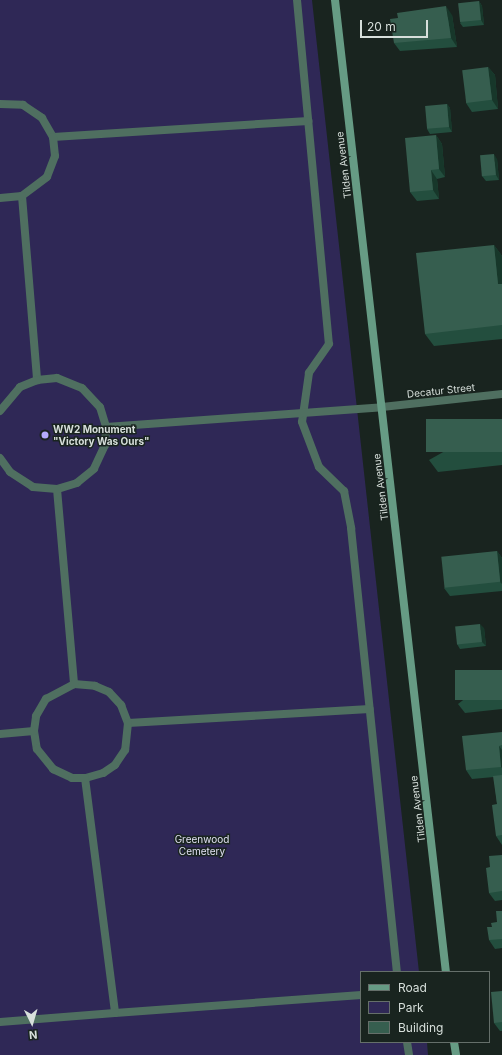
<!DOCTYPE html>
<html>
<head>
<meta charset="utf-8">
<style>
	body { margin:0 }
	#map { position:relative; width:502px; height:1055px; overflow:hidden; background:#19241f; font-family:Inter,sans-serif }
	div>[style] { position:absolute }
	.green>* { inset:0; background:#2f2856 }
	.street>* { height:8px; margin:-4px; padding:0 4px; transform-origin:4px; border-radius:4px; background:#4f6f60 }
	.secondary>* { height:8px; margin:-4px; padding:0 4px; transform-origin:4px; border-radius:4px; background:#669b84 }
	.wall>* { inset:0; background:#234e3e }
	.shaded-wall>* { inset:0; background:#17372a }
	.building>* { inset:0; background:#365e4f; transform-origin:0 0 }
	.dots>* { width:11px; height:11px; translate:-50% -50%; box-sizing:border-box; border:2px solid #19241f; border-radius:50% }
	span { translate:-50% -50%; white-space:nowrap; text-align:center; line-height:1.15; -webkit-text-stroke:3px #19241f; paint-order:stroke }
	.street-label { font-size:10px; color:#d7dfdb }
	.poi-label { font-size:10px; color:#d7dfdb; font-weight:700 }
	.left { translate:0 -50%; text-align:left }
	.park-label { font-size:10px; color:#e1e0f3 }
	.legend { position:absolute; left:360px; top:971px; width:130px; height:72px; box-sizing:border-box; background:#19241f; border:1px solid #656f6a; margin:0; padding:5px 7px; list-style:none; font-size:12px; color:#d7dfdb }
	.legend li { display:flex; align-items:center; gap:8px; height:20px }
	.legend b { width:20px; border:1px solid #656f6a }
	.north { position:absolute; left:12px; top:1003px; width:40px; height:40px; -webkit-text-stroke:3px #19241f; paint-order:stroke; rotate:175deg; font-size:11px; font-weight:700; line-height:16px; text-align:center; color:#d7dfdb }
	.north::after { content:''; display:block; margin:auto; width:14px; height:18px; background:#d7dfdb; clip-path:polygon(50% 0,100% 100%,50% 72%,0 100%) }
	.scale { position:absolute; left:360px; top:20px; width:68px; height:18px; box-sizing:border-box; border:2px solid #d7dfdb; border-top:0; padding-left:5px; font-size:12px; line-height:14px; white-space:nowrap; color:#d7dfdb; -webkit-text-stroke:3px #19241f; paint-order:stroke }
</style>
</head>
<body>
<div id="map">
	<div class="green">
		<i style="clip-path:polygon(0 0,312px 0,419px 972px,361px 972px,361px 1042px,427px 1042px,428px 1055px,0 1055px)"></i>
	</div>
	<div class="street">
		<i style="left:297px;top:0;width:345px;rotate:84.7deg"></i>
		<i style="left:329px;top:344px;width:35px;rotate:125deg"></i>
		<i style="left:309px;top:373px;width:49px;rotate:98.1deg"></i>
		<i style="left:302px;top:422px;width:48px;rotate:69.3deg"></i>
		<i style="left:319px;top:467px;width:35px;rotate:44deg"></i>
		<i style="left:344px;top:491px;width:38px;rotate:79deg"></i>
		<i style="left:351px;top:528px;width:446px;rotate:84.1deg"></i>
		<i style="left:0;top:104px;width:23px;rotate:2deg"></i>
		<i style="left:23px;top:105px;width:23px;rotate:34deg"></i>
		<i style="left:42px;top:118px;width:22px;rotate:60deg"></i>
		<i style="left:53px;top:137px;width:256px;rotate:-3.6deg"></i>
		<i style="left:53px;top:137px;width:19px;rotate:84deg"></i>
		<i style="left:55px;top:156px;width:22px;rotate:111deg"></i>
		<i style="left:47px;top:177px;width:31px;rotate:143deg"></i>
		<i style="left:22px;top:196px;width:185px;rotate:85.3deg"></i>
		<i style="left:37px;top:380px;width:20px;rotate:-6deg"></i>
		<i style="left:57px;top:378px;width:27px;rotate:22deg"></i>
		<i style="left:82px;top:388px;width:26px;rotate:47deg"></i>
		<i style="left:100px;top:407px;width:21px;rotate:73deg"></i>
		<i style="left:106px;top:427px;width:277px;rotate:-4.1deg"></i>
		<i style="left:382px;top:407px;width:121px;rotate:-6.2deg"></i>
		<i style="left:0;top:198px;width:22px;rotate:-5deg"></i>
		<i style="left:0;top:411px;width:31px;rotate:-50deg"></i>
		<i style="left:20px;top:387px;width:18px;rotate:-22deg"></i>
		<i style="left:106px;top:427px;width:18px;rotate:93deg"></i>
		<i style="left:105px;top:445px;width:26px;rotate:115deg"></i>
		<i style="left:94px;top:469px;width:22px;rotate:141deg"></i>
		<i style="left:77px;top:483px;width:21px;rotate:163deg"></i>
		<i style="left:57px;top:489px;width:196px;rotate:85deg"></i>
		<i style="left:74px;top:684px;width:21px;rotate:5deg"></i>
		<i style="left:95px;top:686px;width:15px;rotate:23deg"></i>
		<i style="left:109px;top:692px;width:18px;rotate:47deg"></i>
		<i style="left:121px;top:705px;width:19px;rotate:69deg"></i>
		<i style="left:128px;top:723px;width:242px;rotate:-3.3deg"></i>
		<i style="left:0;top:458px;width:17px;rotate:54deg"></i>
		<i style="left:10px;top:472px;width:27px;rotate:33deg"></i>
		<i style="left:33px;top:487px;width:24px;rotate:5deg"></i>
		<i style="left:128px;top:723px;width:27px;rotate:96deg"></i>
		<i style="left:125px;top:750px;width:18px;rotate:124deg"></i>
		<i style="left:115px;top:765px;width:14px;rotate:146deg"></i>
		<i style="left:103px;top:773px;width:19px;rotate:164deg"></i>
		<i style="left:85px;top:778px;width:237px;rotate:82.7deg"></i>
		<i style="left:115px;top:1013px;width:247px;rotate:-4.2deg"></i>
		<i style="left:34px;top:731px;width:18px;rotate:81deg"></i>
		<i style="left:37px;top:749px;width:26px;rotate:51deg"></i>
		<i style="left:53px;top:769px;width:21px;rotate:25deg"></i>
		<i style="left:72px;top:778px;width:13px"></i>
		<i style="left:0;top:734px;width:34px;rotate:-5deg"></i>
		<i style="left:34px;top:731px;width:15px;rotate:-82deg"></i>
		<i style="left:36px;top:716px;width:20px;rotate:-60deg"></i>
		<i style="left:46px;top:699px;width:32px;rotate:-28deg"></i>
		<i style="left:0;top:1022px;width:115px;rotate:-4.5deg"></i>
		<i style="left:407px;top:1042px;width:13px;rotate:81deg"></i>
	</div>
	<div class="secondary">
		<i style="left:335px;top:0;width:978px;rotate:83.49deg"></i>
		<i style="left:454px;top:1042px;width:13px;rotate:81deg"></i>
	</div>
	<div class="wall">
		<i style="clip-path:polygon(479px 1px,482px 6px,484px 25px,463px 27px,460px 23px)"></i>
		<i style="clip-path:polygon(452px 15px,457px 47px,400px 51px,394px 43px)"></i>
		<i style="clip-path:polygon(488px 67px,495px 75px,498px 109px,472px 112px,466px 103px)"></i>
		<i style="clip-path:polygon(447px 104px,450px 108px,452px 132px,430px 134px,427px 129px)"></i>
		<i style="clip-path:polygon(436px 135px,442px 144px,445px 177px,437px 179px,439px 199px,417px 201px,410px 192px)"></i>
		<i style="clip-path:polygon(497px 159px,499px 180px,486px 181px,482px 176px)"></i>
		<i style="clip-path:polygon(494px 245px,502px 256px,502px 339px,434px 346px,425px 334px)"></i>
		<i style="clip-path:polygon(502px 419px,502px 465px,438px 472px,429px 460px)"></i>
		<i style="clip-path:polygon(497px 551px,502px 558px,502px 591px,450px 596px,444px 588px)"></i>
		<i style="clip-path:polygon(484px 628px,486px 646px,460px 649px,457px 644px)"></i>
		<i style="clip-path:polygon(502px 670px,502px 709px,465px 713px,458px 704px)"></i>
		<i style="clip-path:polygon(502px 732px,502px 845px,496px 836px,497px 804px,494px 777px,472px 779px,466px 770px)"></i>
		<i style="clip-path:polygon(502px 855px,502px 900px,495px 901px,489px 893px,490px 867px)"></i>
		<i style="clip-path:polygon(502px 911px,502px 948px,495px 949px,489px 940px,492px 927px,497px 922px)"></i>
		<i style="clip-path:polygon(502px 991px,502px 1038px,502px 1031px,500px 1031px,494px 1023px)"></i>
	</div>
	<div class="shaded-wall">
		<i style="clip-path:polygon(479px 1px,482px 6px,484px 25px,481px 20px)"></i>
		<i style="clip-path:polygon(446px 6px,452px 15px,457px 47px,451px 38px)"></i>
		<i style="clip-path:polygon(488px 67px,495px 75px,498px 109px,492px 100px)"></i>
		<i style="clip-path:polygon(447px 104px,450px 108px,452px 132px,449px 127px)"></i>
		<i style="clip-path:polygon(436px 135px,442px 144px,445px 177px,439px 169px)"></i>
		<i style="clip-path:polygon(494px 154px,497px 159px,499px 180px,496px 175px)"></i>
		<i style="clip-path:polygon(431px 170px,437px 179px,439px 199px,433px 190px)"></i>
		<i style="clip-path:polygon(494px 245px,502px 256px,502px 289px,498px 284px)"></i>
		<i style="clip-path:polygon(497px 551px,502px 558px,502px 584px,500px 582px)"></i>
		<i style="clip-path:polygon(480px 624px,484px 628px,486px 646px,482px 642px)"></i>
		<i style="clip-path:polygon(499px 746px,502px 750px,502px 768px,501px 767px)"></i>
	</div>
	<div class="building">
		<i style="left:479px;top:1px;width:19px;height:21px;rotate:84deg"></i>
		<i style="clip-path:polygon(446px 6px,451px 38px,394px 43px,390px 19px,398px 18px,397px 13px)"></i>
		<i style="left:488px;top:67px;width:33px;height:26px;rotate:83deg"></i>
		<i style="left:447px;top:104px;width:23px;height:22px;rotate:85deg"></i>
		<i style="clip-path:polygon(436px 135px,439px 169px,431px 170px,433px 190px,410px 192px,405px 138px)"></i>
		<i style="left:494px;top:154px;width:21px;height:14px;rotate:85deg"></i>
		<i style="clip-path:polygon(494px 245px,498px 284px,502px 284px,502px 325px,425px 334px,416px 253px)"></i>
		<i style="left:502px;top:419px;width:33px;height:76px;rotate:90deg"></i>
		<i style="left:497px;top:551px;width:31px;height:56px;rotate:84deg"></i>
		<i style="left:480px;top:624px;width:18px;height:25px;rotate:84deg"></i>
		<i style="left:502px;top:670px;width:30px;height:47px;rotate:90deg"></i>
		<i style="clip-path:polygon(502px 732px,502px 745px,499px 746px,501px 767px,466px 770px,462px 736px)"></i>
		<i style="clip-path:polygon(502px 775px,502px 835px,496px 836px,492px 805px,497px 804px,493px 776px)"></i>
		<i style="clip-path:polygon(502px 855px,502px 891px,489px 893px,486px 868px,490px 867px,489px 856px)"></i>
		<i style="clip-path:polygon(496px 911px,502px 911px,502px 939px,489px 940px,487px 927px,492px 927px,491px 923px,497px 922px)"></i>
		<i style="clip-path:polygon(502px 991px,502px 1022px,494px 1023px,491px 992px)"></i>
	</div>
	<div class="dots">
		<i style="left:45px;top:435px;background:#b4acf9"></i>
	</div>
	<div class="street-label">
		<span style="left:344px;top:165px;rotate:-97deg">Tilden Avenue</span>
		<span style="left:441px;top:391px;rotate:-6deg">Decatur Street</span>
		<span style="left:381px;top:487px;rotate:-97deg">Tilden Avenue</span>
		<span style="left:418px;top:809px;rotate:-97deg">Tilden Avenue</span>
	</div>
	<div class="poi-label">
		<span class="left" style="left:53px;top:435px">WW2 Monument<br>"Victory Was Ours"</span>
	</div>
	<div class="park-label">
		<span style="left:202px;top:845px">Greenwood<br>Cemetery</span>
	</div>
	<ul class="legend">
	<li><b style="height:5px;background:#669b84"></b>Road</li>
	<li><b style="height:11px;background:#2f2856"></b>Park</li>
	<li><b style="height:11px;background:#365e4f"></b>Building</li>
	</ul>
	<div class="north">N</div>
	<div class="scale">20 m</div>
</div>
</body>
</html>
